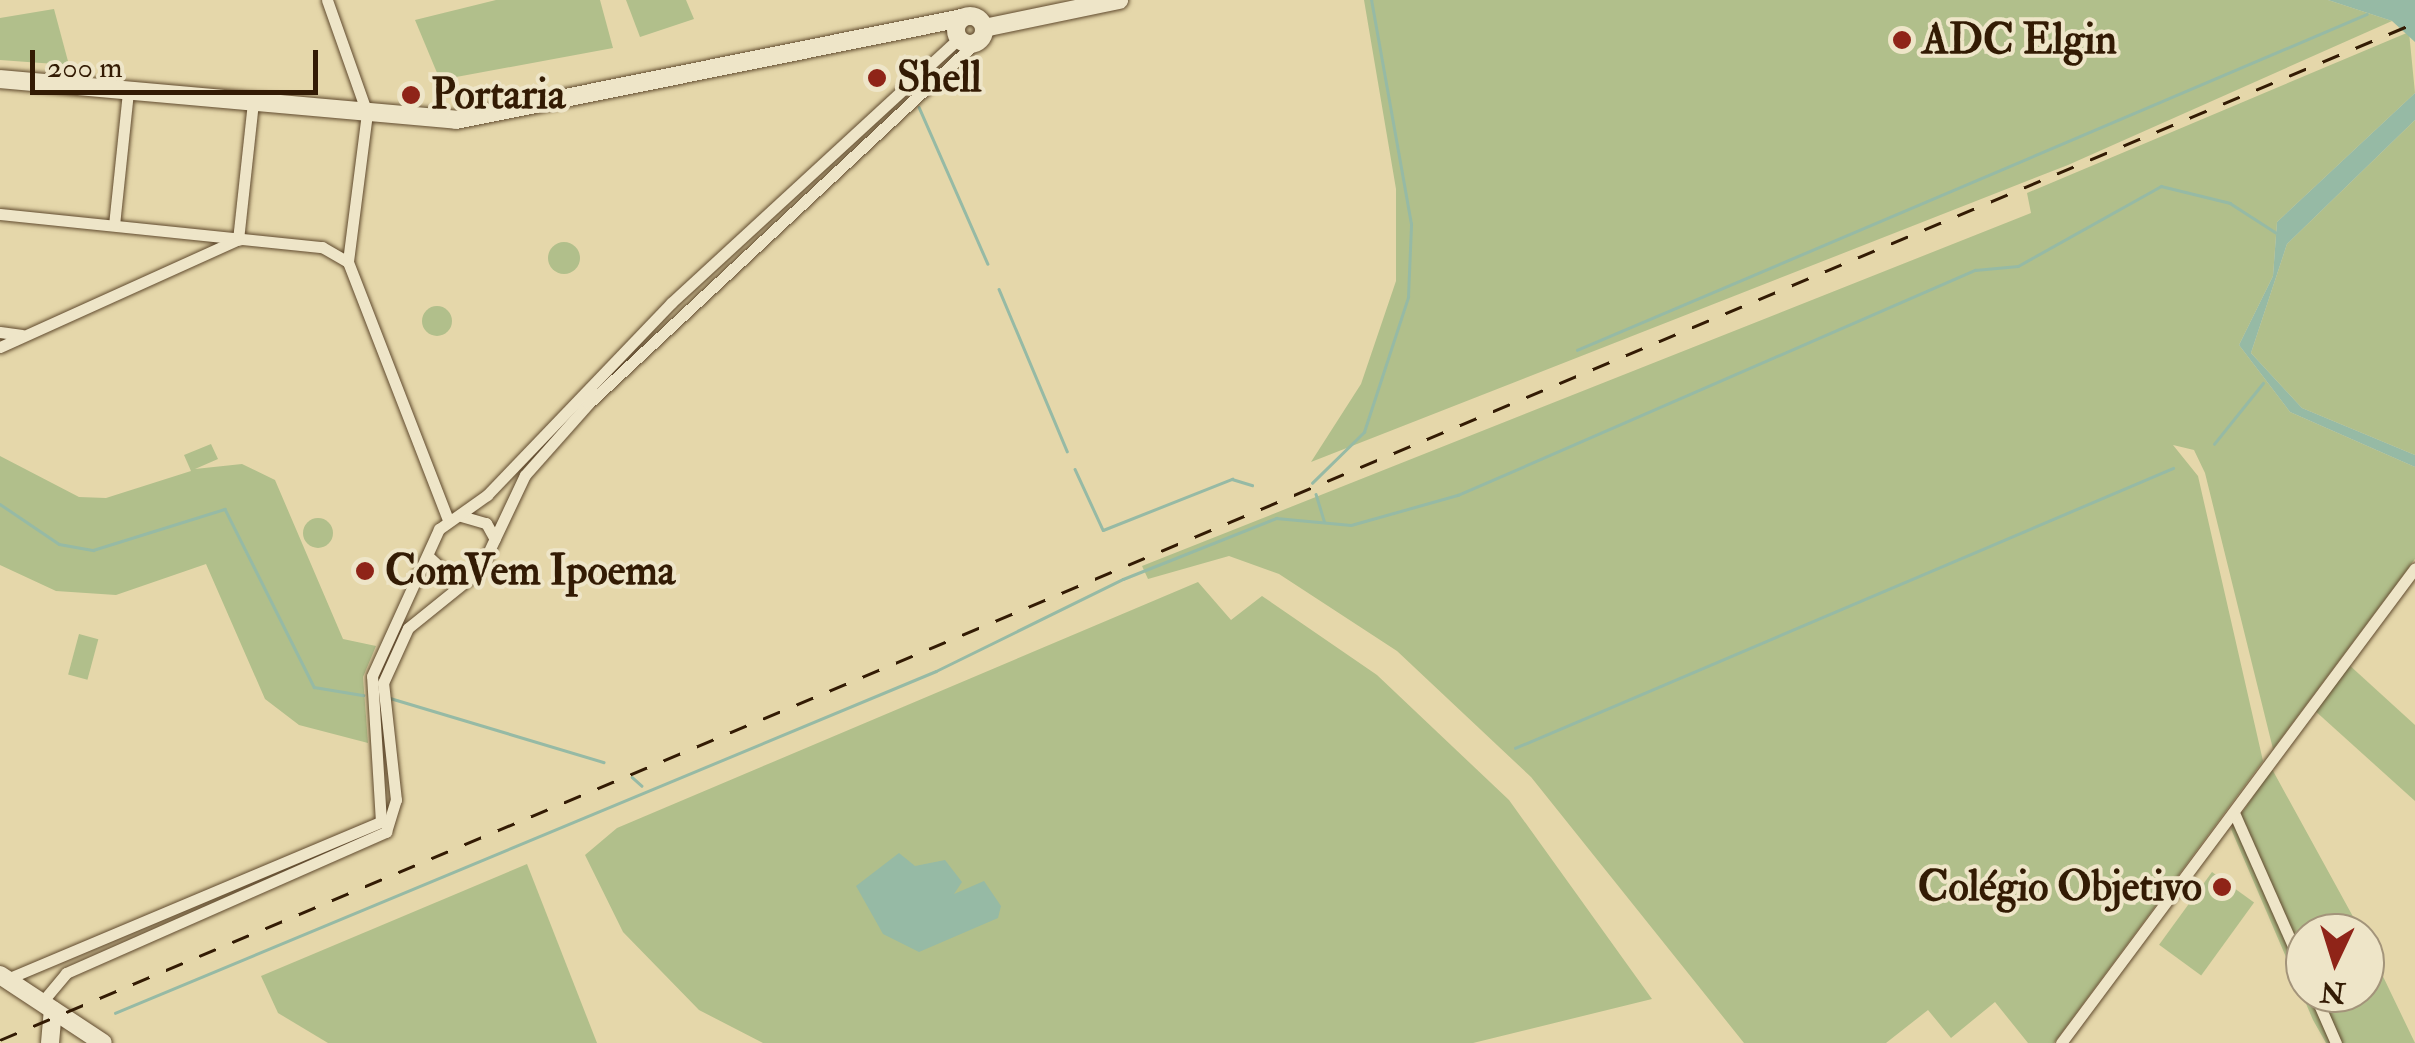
<!DOCTYPE html>
<html>
<head>
<meta charset="utf-8">
<style>
	body { margin:0 }
	#map { position:relative; width:2415px; height:1043px; overflow:hidden; background:#e5d7aa; font-family:"IM FELL Double Pica",serif }
	div>[style] { position:absolute }
	.green>* { inset:0; background:#b1bf8b; transform-origin:0 0 }
	.round { border-radius:50% }
	.water>* { inset:0; background:#96baa5 }
	.stream>* { height:2.5px; margin:-1.25px; padding:0 1.25px; transform-origin:1.25px; border-radius:1.25px; background:#96baa5 }
	.roads { filter:drop-shadow(0 0 2px #604a2e) drop-shadow(0 0 2px #604a2e) }
	.street>* { height:11px; margin:-5.5px; padding:0 5.5px; transform-origin:5.5px; border-radius:5.5px; background:#eee5c8 }
	.secondary>* { height:18px; margin:-9px; padding:0 9px; transform-origin:9px; border-radius:9px; background:#eee5c8 }
	.secondary>.ring { margin:-9px; padding:0; box-sizing:content-box; background:none; border:18px solid #eee5c8; border-radius:50% }
	.rail>* { height:2.5px; margin-top:-1.25px; transform-origin:0; background:repeating-linear-gradient(90deg,#331b04 0 18px,transparent 0 36px) }
	.dots>* { width:28px; height:28px; translate:-50% -50%; box-sizing:border-box; border:5px solid #eee5c8; border-radius:50% }
	span { translate:-50% -50%; white-space:nowrap; text-align:center; line-height:1.15; -webkit-text-stroke:8px #eee5c8; paint-order:stroke }
	.poi-label { font-size:42px; color:#331b04; font-weight:700 }
	.left { translate:0 -50%; text-align:left }
	.right { translate:-100% -50%; text-align:right }
	.north { position:absolute; left:2285px; top:913px; width:100px; height:100px; box-sizing:border-box; background:#eee5c8; border:2px solid #a3947a; border-radius:50%; rotate:184deg; font-size:28px; font-weight:700; line-height:40px; text-align:center; color:#331b04 }
	.north::after { content:''; display:block; margin:auto; width:35px; height:45px; background:#8f2418; clip-path:polygon(50% 0,100% 100%,50% 72%,0 100%) }
	.scale { position:absolute; left:30px; top:50px; width:288px; height:45px; box-sizing:border-box; border:5px solid #331b04; border-top:0; padding-left:12px; font-size:30px; line-height:35px; white-space:nowrap; color:#331b04; -webkit-text-stroke:8px #eee5c8; paint-order:stroke }
</style>
</head>
<body>
<div id="map">
	<div class="green">
		<i style="clip-path:polygon(496px 0,600px 0,613px 48px,440px 80px,415px 20px)"></i>
		<i style="clip-path:polygon(626px 0,686px 0,694px 19px,640px 37px)"></i>
		<i style="clip-path:polygon(1364px 0,2328px 0,2392px 21px,2068px 165px,1311px 462px,1361px 384px,1396px 281px,1396px 189px)"></i>
		<i style="clip-path:polygon(54px 9px,69px 65px,0 60px,0 18px)"></i>
		<i style="clip-path:polygon(2409px 32px,2415px 93px,2277px 222px,2273px 276px,2239px 345px,2290px 412px,2415px 467px,2415px 559px,2273px 749px,2205px 473px,2194px 450px,2173px 445px,2198px 476px,2263px 761px,2054px 1043px,2028px 1043px,1995px 1002px,1951px 1038px,1928px 1010px,1886px 1043px,1744px 1043px,1531px 777px,1397px 651px,1279px 574px,1229px 556px,1148px 579px,1142px 566px,2031px 213px,2027px 193px)"></i>
		<i style="clip-path:polygon(2415px 120px,2415px 455px,2302px 408px,2251px 353px,2287px 244px)"></i>
		<i class="round" style="left:548px;top:242px;width:32px;height:32px"></i>
		<i class="round" style="left:422px;top:306px;width:30px;height:30px"></i>
		<i style="clip-path:polygon(211px 444px,218px 459px,195px 469px,242px 464px,275px 480px,343px 639px,376px 646px,363px 677px,368px 743px,299px 725px,265px 699px,206px 564px,116px 595px,56px 591px,0 565px,0 456px,79px 497px,106px 498px,191px 471px,184px 455px)"></i>
		<i class="round" style="left:303px;top:518px;width:30px;height:30px"></i>
		<i style="clip-path:polygon(1198px 582px,1231px 620px,1262px 596px,1377px 675px,1509px 800px,1652px 999px,1473px 1043px,763px 1043px,699px 1010px,623px 932px,585px 855px,617px 828px)"></i>
		<i style="left:79px;top:634px;width:20px;height:42px;rotate:15deg"></i>
		<i style="clip-path:polygon(2347px 663px,2415px 725px,2415px 801px,2313px 709px)"></i>
		<i style="clip-path:polygon(2272px 769px,2362px 933px,2305px 933px,2305px 993px,2365px 993px,2365px 939px,2415px 1043px,2326px 1043px,2313px 1020px,2231px 829px)"></i>
		<i style="clip-path:polygon(527px 864px,597px 1043px,328px 1043px,278px 1013px,261px 976px)"></i>
		<i style="left:2212px;top:872px;width:52px;height:90px;rotate:36deg"></i>
	</div>
	<div class="water">
		<i style="clip-path:polygon(2328px 0,2415px 0,2415px 42px,2392px 21px)"></i>
		<i style="clip-path:polygon(2415px 93px,2415px 120px,2287px 244px,2251px 353px,2302px 408px,2415px 455px,2415px 467px,2290px 412px,2239px 345px,2273px 276px,2277px 222px)"></i>
		<i style="clip-path:polygon(899px 853px,915px 866px,945px 860px,962px 882px,954px 894px,984px 881px,1001px 906px,998px 918px,919px 952px,883px 934px,856px 886px)"></i>
	</div>
	<div class="stream">
		<i style="left:919px;top:107px;width:171px;rotate:66.3deg"></i>
		<i style="left:999px;top:289px;width:176px;rotate:67.2deg"></i>
		<i style="left:1577px;top:350px;width:858px;rotate:-23.04deg"></i>
		<i style="left:2214px;top:444px;width:78px;rotate:-51.2deg"></i>
		<i style="left:1075px;top:469px;width:67px;rotate:65.3deg"></i>
		<i style="left:1103px;top:530px;width:139px;rotate:-21.6deg"></i>
		<i style="left:1232px;top:479px;width:21px;rotate:17deg"></i>
		<i style="left:1312px;top:483px;width:73px;rotate:-44.4deg"></i>
		<i style="left:1364px;top:432px;width:142px;rotate:-71.9deg"></i>
		<i style="left:1408px;top:297px;width:73px;rotate:-87.6deg"></i>
		<i style="left:1411px;top:224px;width:228px;rotate:-100.1deg"></i>
		<i style="left:1316px;top:494px;width:28px;rotate:73deg"></i>
		<i style="left:0;top:504px;width:71px;rotate:34.1deg"></i>
		<i style="left:59px;top:544px;width:35px;rotate:10deg"></i>
		<i style="left:93px;top:550px;width:138px;rotate:-17.3deg"></i>
		<i style="left:225px;top:509px;width:199px;rotate:63.4deg"></i>
		<i style="left:314px;top:687px;width:50px;rotate:9.3deg"></i>
		<i style="left:390px;top:698px;width:223px;rotate:16.7deg"></i>
		<i style="left:1515px;top:748px;width:715px;rotate:-23.05deg"></i>
		<i style="left:632px;top:777px;width:13px;rotate:42deg"></i>
		<i style="left:115px;top:1013px;width:889px;rotate:-22.61deg"></i>
		<i style="left:936px;top:671px;width:208px;rotate:-26.2deg"></i>
		<i style="left:1123px;top:579px;width:165px;rotate:-21.7deg"></i>
		<i style="left:1276px;top:518px;width:75px;rotate:5.3deg"></i>
		<i style="left:1351px;top:525px;width:111px;rotate:-15.7deg"></i>
		<i style="left:1458px;top:495px;width:564px;rotate:-23.52deg"></i>
		<i style="left:1975px;top:270px;width:43px;rotate:-5.3deg"></i>
		<i style="left:2018px;top:266px;width:164px;rotate:-29.2deg"></i>
		<i style="left:2161px;top:186px;width:71px;rotate:13.8deg"></i>
		<i style="left:2230px;top:203px;width:54px;rotate:32.8deg"></i>
	</div>
	<div class="roads">
		<div class="street">
			<i style="left:327px;top:0;width:120px;rotate:70.5deg"></i>
			<i style="left:367px;top:113px;width:150px;rotate:97.3deg"></i>
			<i style="left:348px;top:262px;width:277px;rotate:68.8deg"></i>
			<i style="left:0;top:214px;width:324px;rotate:5.9deg"></i>
			<i style="left:322px;top:247px;width:30px;rotate:30deg"></i>
			<i style="left:114px;top:225px;width:135px;rotate:-84deg"></i>
			<i style="left:238px;top:240px;width:138px;rotate:-83.8deg"></i>
			<i style="left:0;top:332px;width:22px;rotate:8deg"></i>
			<i style="left:0;top:347px;width:258px;rotate:-24.3deg"></i>
			<i style="left:461px;top:516px;width:26px;rotate:16deg"></i>
			<i style="left:486px;top:523px;width:18px;rotate:61deg"></i>
			<i style="left:429px;top:557px;width:35px;rotate:43deg"></i>
			<i style="left:2235px;top:815px;width:173px;rotate:66.1deg"></i>
			<i style="left:7px;top:979px;width:406px;rotate:-22.8deg"></i>
			<i style="left:381px;top:822px;width:146px;rotate:-93.5deg"></i>
			<i style="left:372px;top:676px;width:162px;rotate:-65.5deg"></i>
			<i style="left:439px;top:529px;width:59px;rotate:-35.3deg"></i>
			<i style="left:487px;top:495px;width:266px;rotate:-46.2deg"></i>
			<i style="left:671px;top:303px;width:391px;rotate:-42.6deg"></i>
			<i style="left:2314px;top:993px;width:55px;rotate:66.3deg"></i>
			<i style="left:42px;top:1002px;width:38px;rotate:-50deg"></i>
			<i style="left:66px;top:973px;width:350px;rotate:-23.8deg"></i>
			<i style="left:386px;top:832px;width:34px;rotate:-73deg"></i>
			<i style="left:396px;top:800px;width:118px;rotate:-96.3deg"></i>
			<i style="left:383px;top:683px;width:60px;rotate:-65.6deg"></i>
			<i style="left:408px;top:628px;width:92px;rotate:-38.9deg"></i>
			<i style="left:480px;top:570px;width:105px;rotate:-64.7deg"></i>
			<i style="left:525px;top:475px;width:95px;rotate:-48.4deg"></i>
			<i style="left:588px;top:404px;width:532px;rotate:-43.02deg"></i>
			<i style="left:2061px;top:1043px;width:592px;rotate:-53.3deg"></i>
		</div>
		<div class="secondary">
			<i class="ring" style="left:956px;top:16px;width:10px;height:10px"></i>
			<i style="left:984px;top:28px;width:138px;rotate:-11.7deg"></i>
			<i style="left:0;top:79px;width:458px;rotate:5.1deg"></i>
			<i style="left:456px;top:120px;width:516px;rotate:-11.4deg"></i>
			<i style="left:0;top:975px;width:123px;rotate:33.4deg"></i>
			<i style="left:50px;top:1043px;width:33px;rotate:-85deg"></i>
		</div>
	</div>
	<div class="rail">
		<i style="left:0;top:1040px;width:2620px;rotate:-22.84deg"></i>
	</div>
	<div class="dots">
		<i style="left:1902px;top:40px;background:#8f2418"></i>
		<i style="left:877px;top:78px;background:#8f2418"></i>
		<i style="left:411px;top:95px;background:#8f2418"></i>
		<i style="left:365px;top:571px;background:#8f2418"></i>
		<i style="left:2222px;top:887px;background:#8f2418"></i>
	</div>
	<div class="poi-label">
		<span class="left" style="left:1922px;top:40px">ADC Elgin</span>
		<span class="left" style="left:897px;top:78px">Shell</span>
		<span class="left" style="left:431px;top:95px">Portaria</span>
		<span class="left" style="left:385px;top:571px">ComVem Ipoema</span>
		<span class="right" style="left:2202px;top:887px">Colégio Objetivo</span>
	</div>
	<div class="north">N</div>
	<div class="scale">200 m</div>
</div>
</body>
</html>
